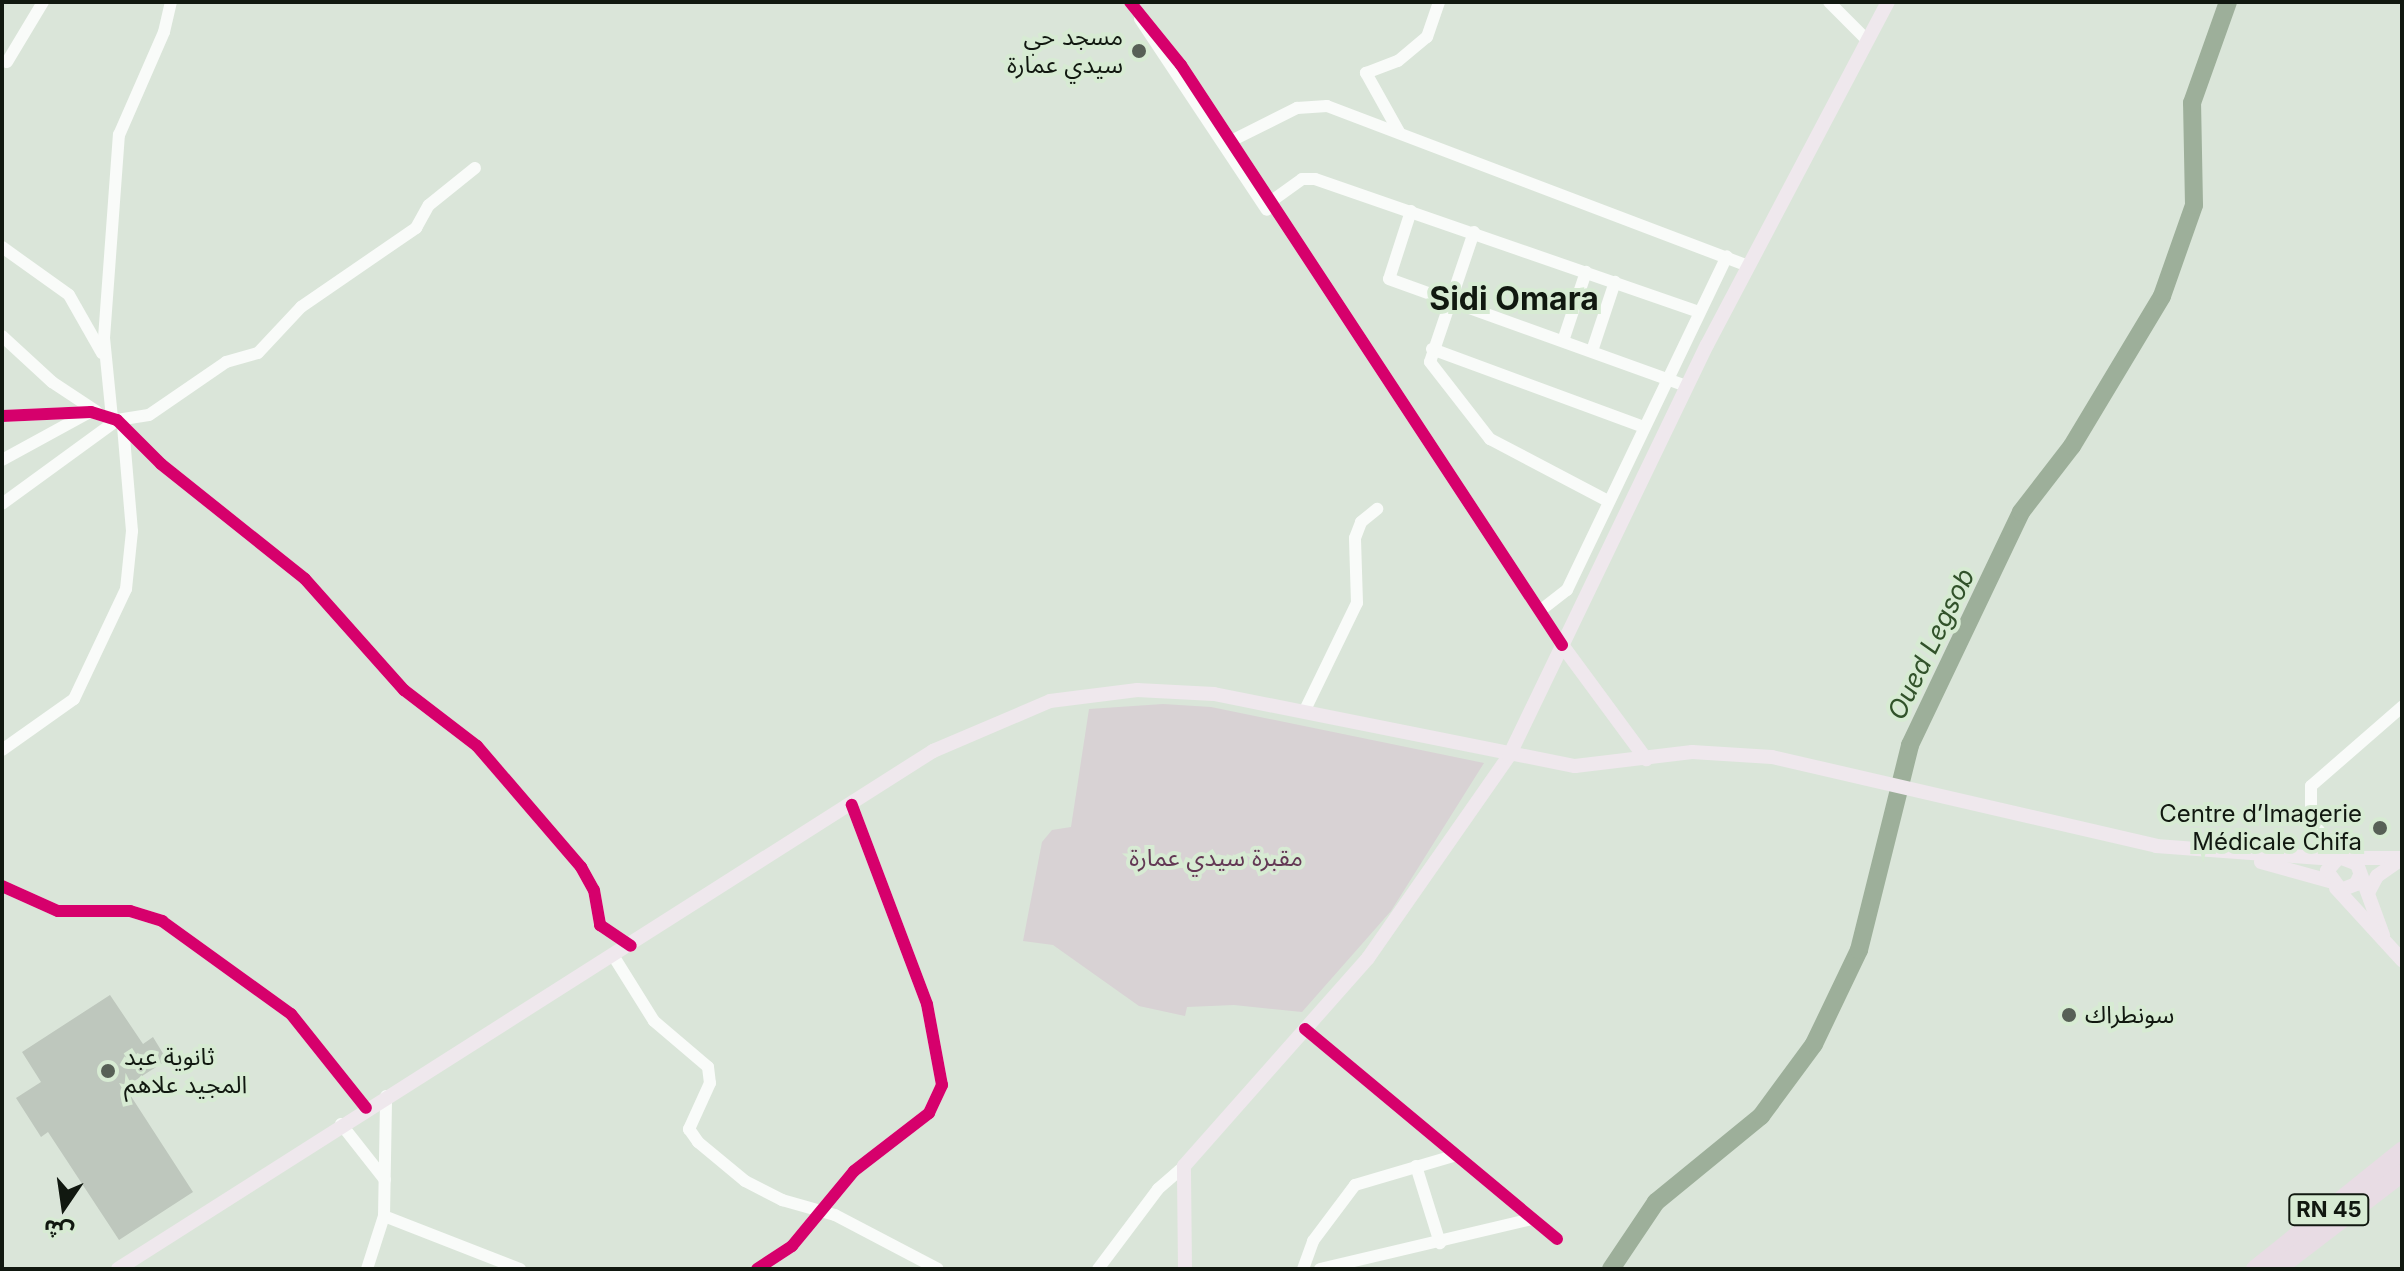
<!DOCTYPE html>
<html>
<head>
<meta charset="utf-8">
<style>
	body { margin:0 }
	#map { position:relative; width:2404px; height:1271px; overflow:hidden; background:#dae5d9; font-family:Inter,"Noto Sans Arabic",sans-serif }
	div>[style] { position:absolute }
	.green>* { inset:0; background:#d8d2d4 }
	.river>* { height:18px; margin:-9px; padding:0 9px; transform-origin:9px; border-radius:9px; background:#9daf9a }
	.building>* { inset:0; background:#bec7bd }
	.minor>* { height:12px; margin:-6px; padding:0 6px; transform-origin:6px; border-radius:6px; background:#f9fbf9 }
	.major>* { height:14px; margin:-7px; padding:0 7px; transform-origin:7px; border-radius:7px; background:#efe8ed }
	.highway>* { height:18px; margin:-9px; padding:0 9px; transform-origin:9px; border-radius:9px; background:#e8dce4 }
	.cycleway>* { height:12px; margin:-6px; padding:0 6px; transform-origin:6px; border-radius:6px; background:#d6006c }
	.dots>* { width:22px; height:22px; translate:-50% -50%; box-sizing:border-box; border:4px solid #d7ebd3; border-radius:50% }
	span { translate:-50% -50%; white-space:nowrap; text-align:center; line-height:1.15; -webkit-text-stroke:8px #d7ebd3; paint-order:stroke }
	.shield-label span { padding:2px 6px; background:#d7ebd3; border:2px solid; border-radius:6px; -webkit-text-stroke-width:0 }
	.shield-label { font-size:22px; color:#111810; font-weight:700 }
	.poi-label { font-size:24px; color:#111810 }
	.right { translate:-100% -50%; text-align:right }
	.left { translate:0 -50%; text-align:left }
	.park-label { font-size:24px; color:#633854 }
	.water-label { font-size:26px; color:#31522a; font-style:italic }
	.district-label { font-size:32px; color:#111810; font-weight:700 }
	.frame { position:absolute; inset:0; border:4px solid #111810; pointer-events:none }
	.north { position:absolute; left:24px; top:1167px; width:80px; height:80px; -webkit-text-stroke:6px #d7ebd3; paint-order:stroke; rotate:193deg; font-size:22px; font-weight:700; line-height:32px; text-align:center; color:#111810 }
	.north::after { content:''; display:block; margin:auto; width:28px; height:36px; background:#111810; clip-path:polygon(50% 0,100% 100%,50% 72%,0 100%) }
</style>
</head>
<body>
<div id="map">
	<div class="green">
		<i style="clip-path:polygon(1163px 704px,1211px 707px,1484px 763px,1391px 911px,1302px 1012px,1234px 1005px,1187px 1007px,1185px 1016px,1139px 1006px,1053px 945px,1023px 941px,1042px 842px,1052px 830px,1071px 827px,1089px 709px)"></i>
	</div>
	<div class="river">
		<i style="left:1611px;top:1269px;width:81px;rotate:-56.1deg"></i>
		<i style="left:1656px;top:1202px;width:136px;rotate:-39.3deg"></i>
		<i style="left:1761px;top:1116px;width:89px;rotate:-53.6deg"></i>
		<i style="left:1814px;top:1044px;width:104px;rotate:-64.4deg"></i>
		<i style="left:1859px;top:950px;width:211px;rotate:-76deg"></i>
		<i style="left:1910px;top:745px;width:258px;rotate:-64.5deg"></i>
		<i style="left:2021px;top:512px;width:83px;rotate:-52.3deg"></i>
		<i style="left:2072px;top:446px;width:175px;rotate:-59deg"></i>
		<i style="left:2162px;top:296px;width:96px;rotate:-70.6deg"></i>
		<i style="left:2194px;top:205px;width:102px;rotate:-91.1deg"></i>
		<i style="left:2192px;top:103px;width:107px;rotate:-70.4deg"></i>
	</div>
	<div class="building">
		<i style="clip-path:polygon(110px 995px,143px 1044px,153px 1037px,167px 1060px,125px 1087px,193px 1192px,119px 1240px,48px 1132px,41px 1137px,16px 1098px,41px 1082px,22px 1052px)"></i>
	</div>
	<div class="minor">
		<i style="left:1130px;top:2px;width:81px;rotate:51deg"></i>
		<i style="left:1181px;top:65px;width:694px;rotate:56.7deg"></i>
		<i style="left:1829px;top:2px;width:54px;rotate:45deg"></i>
		<i style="left:1140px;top:19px;width:229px;rotate:56.4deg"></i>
		<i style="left:7px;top:62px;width:70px;rotate:-59deg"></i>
		<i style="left:1399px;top:132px;width:68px;rotate:-119.2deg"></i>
		<i style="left:1366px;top:73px;width:34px;rotate:-21deg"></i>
		<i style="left:1398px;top:61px;width:38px;rotate:-40deg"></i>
		<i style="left:1427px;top:37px;width:37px;rotate:-71deg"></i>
		<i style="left:1231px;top:141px;width:74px;rotate:-26.6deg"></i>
		<i style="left:1297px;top:108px;width:30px;rotate:-4deg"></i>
		<i style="left:1327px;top:106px;width:451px;rotate:20.8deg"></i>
		<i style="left:1266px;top:205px;width:44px;rotate:-35.8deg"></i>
		<i style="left:1302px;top:179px;width:13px"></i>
		<i style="left:1315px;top:179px;width:406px;rotate:19.1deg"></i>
		<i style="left:1411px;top:211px;width:71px;rotate:107.9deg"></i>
		<i style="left:1389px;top:279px;width:317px;rotate:19.8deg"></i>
		<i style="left:1474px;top:232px;width:137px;rotate:108.7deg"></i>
		<i style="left:1430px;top:362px;width:98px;rotate:52.1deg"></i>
		<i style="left:1490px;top:439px;width:133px;rotate:27.7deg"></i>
		<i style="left:2px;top:247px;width:82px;rotate:35.6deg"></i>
		<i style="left:69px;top:295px;width:67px;rotate:60.4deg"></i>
		<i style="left:2px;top:336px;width:68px;rotate:42.6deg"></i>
		<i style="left:52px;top:382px;width:53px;rotate:33.4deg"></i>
		<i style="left:1563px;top:341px;width:73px;rotate:-71.6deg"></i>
		<i style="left:1432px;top:349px;width:226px;rotate:20.2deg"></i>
		<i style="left:1592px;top:351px;width:73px;rotate:-71.6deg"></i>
		<i style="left:2px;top:416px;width:89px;rotate:-2.6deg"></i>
		<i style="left:91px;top:412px;width:27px;rotate:17deg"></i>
		<i style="left:117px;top:420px;width:62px;rotate:45deg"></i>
		<i style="left:161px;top:464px;width:184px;rotate:38.6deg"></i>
		<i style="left:305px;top:579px;width:149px;rotate:48.3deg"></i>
		<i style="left:404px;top:690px;width:92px;rotate:37.5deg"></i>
		<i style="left:477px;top:746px;width:160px;rotate:49.3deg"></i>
		<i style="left:581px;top:867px;width:26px;rotate:61deg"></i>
		<i style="left:594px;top:890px;width:36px;rotate:80deg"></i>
		<i style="left:600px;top:925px;width:37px;rotate:34deg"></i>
		<i style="left:112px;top:418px;width:80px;rotate:-95.7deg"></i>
		<i style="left:104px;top:338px;width:204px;rotate:-85.8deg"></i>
		<i style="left:119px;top:135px;width:112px;rotate:-66.4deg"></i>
		<i style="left:164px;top:32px;width:31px;rotate:-77deg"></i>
		<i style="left:2px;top:460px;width:98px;rotate:-28.7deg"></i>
		<i style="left:2px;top:504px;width:142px;rotate:-36.1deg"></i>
		<i style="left:117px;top:420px;width:32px;rotate:-9deg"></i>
		<i style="left:149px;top:415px;width:93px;rotate:-34.5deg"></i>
		<i style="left:226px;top:362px;width:33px;rotate:-16deg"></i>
		<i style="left:258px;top:353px;width:63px;rotate:-46.9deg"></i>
		<i style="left:301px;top:307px;width:140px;rotate:-34.5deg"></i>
		<i style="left:416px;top:228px;width:26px;rotate:-61deg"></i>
		<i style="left:429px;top:205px;width:59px;rotate:-38.8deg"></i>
		<i style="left:1541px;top:610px;width:33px;rotate:-38deg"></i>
		<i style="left:1567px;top:590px;width:370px;rotate:-64.4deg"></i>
		<i style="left:1304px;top:712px;width:121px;rotate:-64.1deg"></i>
		<i style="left:1357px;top:603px;width:65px;rotate:-91.8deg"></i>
		<i style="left:1355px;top:538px;width:17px;rotate:-69deg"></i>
		<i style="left:1361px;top:522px;width:21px;rotate:-39deg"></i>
		<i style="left:2px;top:750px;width:88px;rotate:-35.3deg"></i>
		<i style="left:74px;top:699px;width:122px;rotate:-64.7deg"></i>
		<i style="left:126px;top:589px;width:58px;rotate:-84.1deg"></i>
		<i style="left:132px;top:531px;width:105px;rotate:-94.9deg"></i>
		<i style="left:2339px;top:857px;width:46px;rotate:-127.1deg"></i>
		<i style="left:2311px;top:820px;width:34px;rotate:-90deg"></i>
		<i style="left:2311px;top:786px;width:121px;rotate:-41deg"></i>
		<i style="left:2px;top:886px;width:61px;rotate:24.1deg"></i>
		<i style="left:58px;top:911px;width:72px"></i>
		<i style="left:130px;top:911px;width:34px;rotate:17deg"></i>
		<i style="left:162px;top:921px;width:159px;rotate:35.8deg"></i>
		<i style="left:291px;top:1014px;width:120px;rotate:51.4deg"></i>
		<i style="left:614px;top:957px;width:75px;rotate:58deg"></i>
		<i style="left:654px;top:1021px;width:71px;rotate:40.4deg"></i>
		<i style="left:708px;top:1067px;width:16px;rotate:83deg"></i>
		<i style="left:710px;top:1083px;width:51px;rotate:114.5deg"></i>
		<i style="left:689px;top:1129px;width:16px;rotate:55deg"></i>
		<i style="left:698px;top:1142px;width:61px;rotate:39.7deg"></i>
		<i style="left:745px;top:1181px;width:42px;rotate:27.2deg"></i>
		<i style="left:782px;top:1200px;width:55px;rotate:15.8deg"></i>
		<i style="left:835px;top:1215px;width:116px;rotate:27.7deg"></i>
		<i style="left:1305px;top:1029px;width:328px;rotate:39.8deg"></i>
		<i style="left:341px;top:1124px;width:71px;rotate:51.8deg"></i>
		<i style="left:1416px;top:1166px;width:81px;rotate:72.7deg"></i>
		<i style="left:384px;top:1216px;width:146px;rotate:21.3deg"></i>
		<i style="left:367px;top:1269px;width:56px;rotate:-72.2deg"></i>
		<i style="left:384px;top:1216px;width:120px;rotate:-89deg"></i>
		<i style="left:757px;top:1269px;width:42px;rotate:-33.3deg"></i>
		<i style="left:792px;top:1246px;width:97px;rotate:-50.4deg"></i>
		<i style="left:854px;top:1171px;width:95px;rotate:-37.7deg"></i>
		<i style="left:929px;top:1113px;width:31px;rotate:-65deg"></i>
		<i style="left:942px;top:1085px;width:82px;rotate:-100.5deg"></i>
		<i style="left:927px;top:1004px;width:213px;rotate:-110.7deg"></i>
		<i style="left:1098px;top:1269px;width:100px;rotate:-53.1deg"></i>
		<i style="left:1158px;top:1189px;width:35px;rotate:-41deg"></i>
		<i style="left:1303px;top:1269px;width:30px;rotate:-70deg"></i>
		<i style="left:1313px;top:1241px;width:70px;rotate:-53.1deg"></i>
		<i style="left:1355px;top:1185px;width:106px;rotate:-16.4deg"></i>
		<i style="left:1320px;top:1269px;width:218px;rotate:-13.3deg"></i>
	</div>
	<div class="major">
		<i style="left:1562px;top:645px;width:142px;rotate:53.6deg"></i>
		<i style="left:2348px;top:858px;width:54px"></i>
		<i style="left:2261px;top:862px;width:71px;rotate:15.6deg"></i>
		<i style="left:2360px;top:875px;width:10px;rotate:114deg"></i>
		<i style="left:2356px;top:884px;width:16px;rotate:158deg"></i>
		<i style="left:2341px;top:890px;width:24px;rotate:-126deg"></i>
		<i style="left:2327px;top:871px;width:18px;rotate:-49deg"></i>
		<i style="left:2339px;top:857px;width:19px;rotate:21deg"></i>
		<i style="left:2357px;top:864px;width:76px;rotate:69.9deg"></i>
		<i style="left:2336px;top:888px;width:98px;rotate:47.5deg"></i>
		<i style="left:2368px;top:893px;width:19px;rotate:-62deg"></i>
		<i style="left:2377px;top:876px;width:28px;rotate:-35deg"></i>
		<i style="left:118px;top:1269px;width:966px;rotate:-32.44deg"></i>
		<i style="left:933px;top:751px;width:127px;rotate:-23.1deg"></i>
		<i style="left:1050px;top:701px;width:88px;rotate:-7.2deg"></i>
		<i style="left:1137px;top:690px;width:77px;rotate:3deg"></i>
		<i style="left:1214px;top:694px;width:368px;rotate:11.3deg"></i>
		<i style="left:1575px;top:766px;width:118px;rotate:-6.8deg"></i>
		<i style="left:1692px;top:752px;width:80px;rotate:3.6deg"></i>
		<i style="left:1772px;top:757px;width:394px;rotate:13deg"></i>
		<i style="left:2156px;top:846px;width:179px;rotate:4.2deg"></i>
		<i style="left:1185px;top:1269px;width:103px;rotate:-90.6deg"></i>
		<i style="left:1184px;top:1166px;width:278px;rotate:-48.5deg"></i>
		<i style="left:1368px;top:958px;width:246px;rotate:-55.1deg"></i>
		<i style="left:1509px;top:756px;width:456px;rotate:-64.3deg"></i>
		<i style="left:1707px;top:345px;width:388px;rotate:-62.2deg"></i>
	</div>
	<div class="highway">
		<i style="left:2255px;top:1269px;width:189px;rotate:-38.8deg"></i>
		<i style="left:2277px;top:1269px;width:158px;rotate:-37.5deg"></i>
	</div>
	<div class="cycleway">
		<i style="left:1130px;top:2px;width:81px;rotate:51deg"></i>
		<i style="left:1181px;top:65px;width:694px;rotate:56.7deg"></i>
		<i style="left:2px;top:416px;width:89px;rotate:-2.6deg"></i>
		<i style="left:91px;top:412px;width:27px;rotate:17deg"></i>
		<i style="left:117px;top:420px;width:62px;rotate:45deg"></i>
		<i style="left:161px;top:464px;width:184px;rotate:38.6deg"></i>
		<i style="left:305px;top:579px;width:149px;rotate:48.3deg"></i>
		<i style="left:404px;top:690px;width:92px;rotate:37.5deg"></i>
		<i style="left:477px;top:746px;width:160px;rotate:49.3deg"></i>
		<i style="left:581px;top:867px;width:26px;rotate:61deg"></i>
		<i style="left:594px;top:890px;width:36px;rotate:80deg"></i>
		<i style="left:600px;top:925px;width:37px;rotate:34deg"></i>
		<i style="left:2px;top:886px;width:61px;rotate:24.1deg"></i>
		<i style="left:58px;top:911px;width:72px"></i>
		<i style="left:130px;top:911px;width:34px;rotate:17deg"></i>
		<i style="left:162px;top:921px;width:159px;rotate:35.8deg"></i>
		<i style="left:291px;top:1014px;width:120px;rotate:51.4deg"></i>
		<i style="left:1305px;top:1029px;width:328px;rotate:39.8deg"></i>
		<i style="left:757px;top:1269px;width:42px;rotate:-33.3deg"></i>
		<i style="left:792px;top:1246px;width:97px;rotate:-50.4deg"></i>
		<i style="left:854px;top:1171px;width:95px;rotate:-37.7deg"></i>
		<i style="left:929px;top:1113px;width:31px;rotate:-65deg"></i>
		<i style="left:942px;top:1085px;width:82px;rotate:-100.5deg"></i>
		<i style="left:927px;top:1004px;width:213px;rotate:-110.7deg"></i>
	</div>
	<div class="dots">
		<i style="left:1139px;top:51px;background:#576056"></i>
		<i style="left:2380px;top:828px;background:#576056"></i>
		<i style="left:2069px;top:1015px;background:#576056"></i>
		<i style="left:108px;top:1071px;background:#576056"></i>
	</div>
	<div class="shield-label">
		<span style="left:2329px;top:1210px">RN 45</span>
	</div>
	<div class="poi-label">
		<span class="right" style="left:1123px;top:51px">مسجد حي<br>سيدي عمارة</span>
		<span class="right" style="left:2362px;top:828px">Centre d’Imagerie<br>Médicale Chifa</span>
		<span class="left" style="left:2085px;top:1015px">سونطراك</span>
		<span class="left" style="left:124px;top:1071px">ثانوية عبد<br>المجيد علاهم</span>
	</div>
	<div class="park-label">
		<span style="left:1216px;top:858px">مقبرة سيدي عمارة</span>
	</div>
	<div class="water-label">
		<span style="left:1931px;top:644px;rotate:-64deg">Oued Legsob</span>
	</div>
	<div class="district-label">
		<span style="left:1514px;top:299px">Sidi Omara</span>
	</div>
	<div class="frame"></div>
	<div class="north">ش</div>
</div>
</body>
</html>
